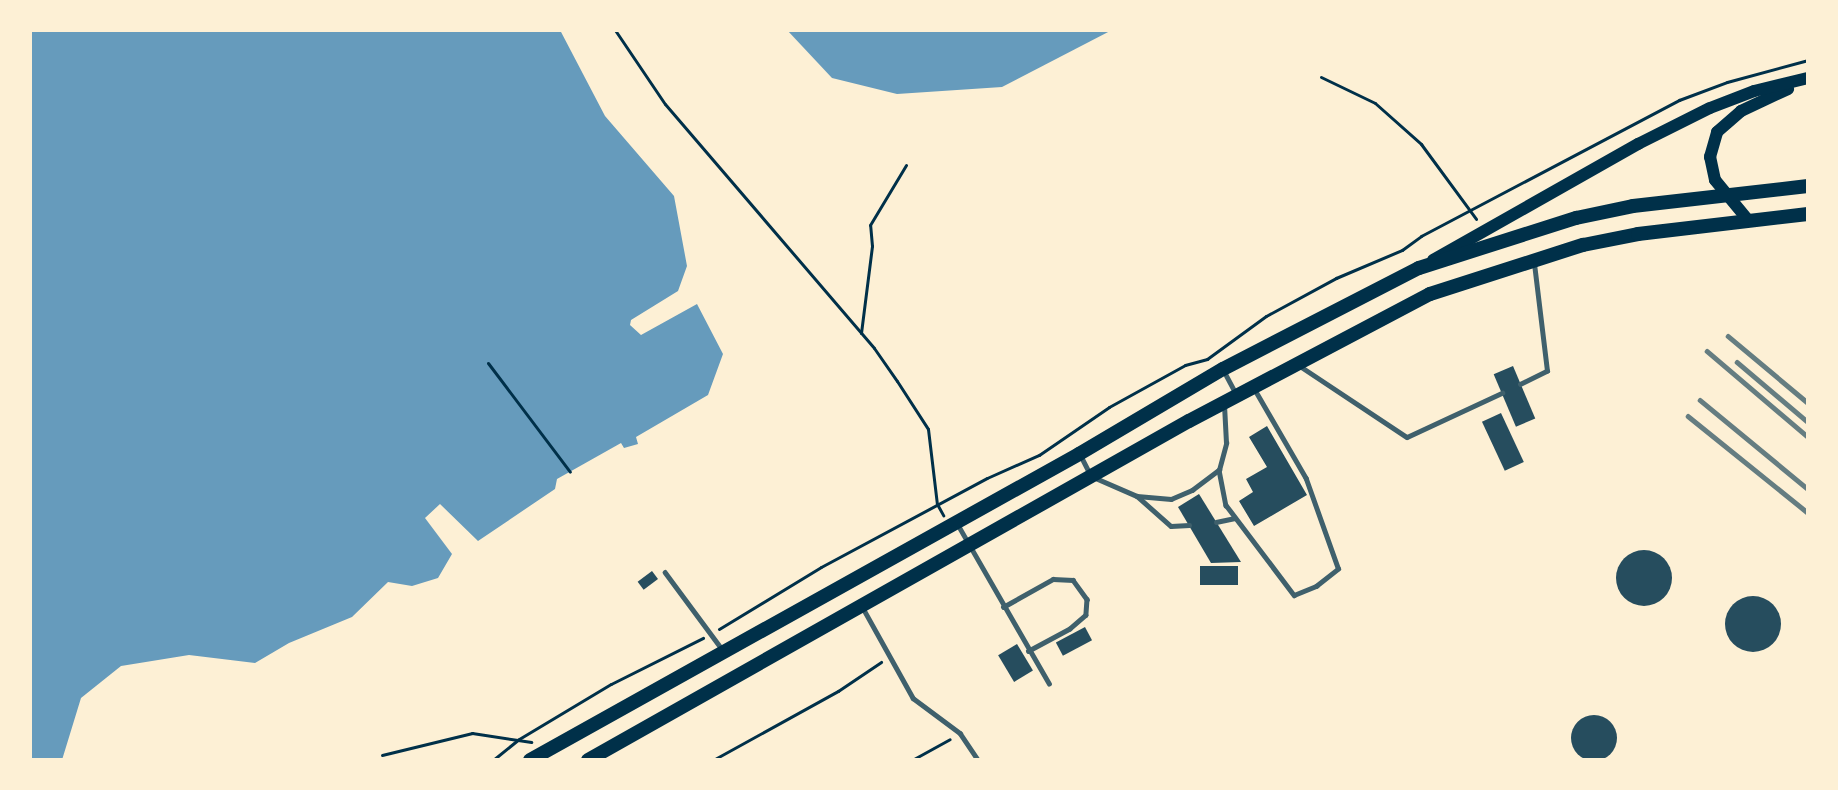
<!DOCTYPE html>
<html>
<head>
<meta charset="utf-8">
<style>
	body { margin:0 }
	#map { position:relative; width:1838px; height:790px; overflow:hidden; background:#fdf0d5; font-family:"PT Sans Narrow",sans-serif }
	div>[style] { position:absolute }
	.water>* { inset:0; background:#669bbc }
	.building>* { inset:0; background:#264d5e; transform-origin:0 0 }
	.round { border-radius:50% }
	.path>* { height:3px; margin:-1.5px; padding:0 1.5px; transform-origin:1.5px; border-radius:1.5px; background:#003049 }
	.service>* { height:4.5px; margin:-2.25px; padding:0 2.25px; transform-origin:2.25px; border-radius:2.25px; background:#3f606c }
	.secondary>* { height:12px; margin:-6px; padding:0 6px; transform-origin:6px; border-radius:6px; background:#003049 }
	.primary>* { height:14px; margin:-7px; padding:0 7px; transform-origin:7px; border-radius:7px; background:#003049 }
	.rail>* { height:4.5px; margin:-2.25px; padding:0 2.25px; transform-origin:2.25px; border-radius:2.25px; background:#657d81 }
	span { translate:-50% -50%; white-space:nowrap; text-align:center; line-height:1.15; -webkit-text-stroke:4.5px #fdf0d5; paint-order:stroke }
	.frame { position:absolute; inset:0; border:32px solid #fdf0d5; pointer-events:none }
</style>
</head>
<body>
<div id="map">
	<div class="water">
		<i style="clip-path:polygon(30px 30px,560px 30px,605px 116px,674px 196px,687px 266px,678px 291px,631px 320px,630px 325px,641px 335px,697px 304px,723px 354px,708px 395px,636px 437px,638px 444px,624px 448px,621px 443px,557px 479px,555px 489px,478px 541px,440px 504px,425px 518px,452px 554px,438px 578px,412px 586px,388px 582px,352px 617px,289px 643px,255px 663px,189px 655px,121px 666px,81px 698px,62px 760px,30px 760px)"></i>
		<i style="clip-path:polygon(787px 30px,1112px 30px,1002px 87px,897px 94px,832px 78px)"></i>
	</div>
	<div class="building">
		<i style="left:1513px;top:366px;width:57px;height:21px;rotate:67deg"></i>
		<i style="left:1501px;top:413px;width:54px;height:21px;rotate:65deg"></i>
		<i style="clip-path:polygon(1267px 426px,1307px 495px,1254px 526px,1239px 501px,1253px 492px,1246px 479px,1267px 467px,1249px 437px)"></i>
		<i style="clip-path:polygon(1199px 494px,1241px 562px,1211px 563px,1178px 507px)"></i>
		<i class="round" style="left:1616px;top:550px;width:56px;height:56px"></i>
		<i style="left:1200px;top:566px;width:38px;height:19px"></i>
		<i style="left:652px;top:571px;width:10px;height:18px;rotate:53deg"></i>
		<i class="round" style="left:1725px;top:596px;width:56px;height:56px"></i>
		<i style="left:1085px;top:627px;width:15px;height:33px;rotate:62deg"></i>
		<i style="left:1017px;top:644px;width:31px;height:22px;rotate:59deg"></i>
		<i class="round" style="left:1571px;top:715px;width:46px;height:46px"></i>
	</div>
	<div class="path">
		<i style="left:615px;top:30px;width:89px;rotate:56deg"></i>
		<i style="left:665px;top:104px;width:321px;rotate:49.4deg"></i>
		<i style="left:874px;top:348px;width:40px;rotate:55.1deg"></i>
		<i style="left:897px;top:381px;width:57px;rotate:57.1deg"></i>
		<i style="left:928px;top:429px;width:76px;rotate:83.2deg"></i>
		<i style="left:937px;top:504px;width:13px;rotate:61deg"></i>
		<i style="left:1321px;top:77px;width:60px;rotate:25.7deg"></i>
		<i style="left:1375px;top:103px;width:62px;rotate:41.7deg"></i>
		<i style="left:1421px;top:144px;width:93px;rotate:53.7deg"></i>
		<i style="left:861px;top:333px;width:88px;rotate:-82.8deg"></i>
		<i style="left:872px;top:246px;width:21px;rotate:-95deg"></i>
		<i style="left:870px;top:225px;width:70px;rotate:-59deg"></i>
		<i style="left:488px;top:363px;width:136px;rotate:53deg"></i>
		<i style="left:719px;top:629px;width:119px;rotate:-31.3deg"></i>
		<i style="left:821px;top:567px;width:188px;rotate:-28.2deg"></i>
		<i style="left:987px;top:478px;width:57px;rotate:-23.9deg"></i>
		<i style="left:1039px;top:455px;width:85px;rotate:-34.4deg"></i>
		<i style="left:1109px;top:407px;width:87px;rotate:-28.9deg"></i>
		<i style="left:1185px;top:365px;width:23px;rotate:-15deg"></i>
		<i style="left:1207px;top:359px;width:73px;rotate:-36.1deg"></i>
		<i style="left:1266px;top:316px;width:80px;rotate:-28.5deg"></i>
		<i style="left:1336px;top:278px;width:72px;rotate:-23deg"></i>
		<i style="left:1402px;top:250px;width:24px;rotate:-36deg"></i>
		<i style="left:1421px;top:236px;width:292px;rotate:-27.8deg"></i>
		<i style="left:1679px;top:100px;width:51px;rotate:-20.6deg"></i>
		<i style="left:1727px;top:82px;width:84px;rotate:-15.2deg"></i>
		<i style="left:382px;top:755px;width:93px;rotate:-13.7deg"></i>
		<i style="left:472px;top:733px;width:60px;rotate:8.7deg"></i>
		<i style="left:493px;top:760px;width:33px;rotate:-39deg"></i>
		<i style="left:519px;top:739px;width:107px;rotate:-30.9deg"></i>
		<i style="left:611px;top:684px;width:103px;rotate:-26.6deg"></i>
		<i style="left:713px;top:760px;width:143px;rotate:-28.9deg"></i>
		<i style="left:838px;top:691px;width:52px;rotate:-34deg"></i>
		<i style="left:912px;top:760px;width:43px;rotate:-28.9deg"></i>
	</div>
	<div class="service">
		<i style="left:1300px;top:366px;width:128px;rotate:33.6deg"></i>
		<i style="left:1407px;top:437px;width:105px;rotate:-24.9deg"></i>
		<i style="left:1224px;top:371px;width:27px;rotate:62deg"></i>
		<i style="left:1520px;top:384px;width:30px;rotate:-26deg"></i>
		<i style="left:1547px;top:371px;width:108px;rotate:-96.9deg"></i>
		<i style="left:1081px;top:456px;width:22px;rotate:63deg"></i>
		<i style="left:1091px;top:476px;width:50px;rotate:23.5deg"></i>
		<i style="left:1137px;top:496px;width:34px;rotate:5deg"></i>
		<i style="left:1171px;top:499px;width:23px;rotate:-23deg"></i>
		<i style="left:1192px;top:490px;width:34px;rotate:-37deg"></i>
		<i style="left:1219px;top:470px;width:28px;rotate:-75deg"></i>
		<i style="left:1226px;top:443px;width:37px;rotate:-93deg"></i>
		<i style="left:1219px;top:470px;width:36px;rotate:79deg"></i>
		<i style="left:1226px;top:505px;width:113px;rotate:52.9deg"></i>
		<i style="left:1294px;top:595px;width:24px;rotate:-22deg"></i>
		<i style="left:1316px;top:586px;width:28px;rotate:-38deg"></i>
		<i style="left:1338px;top:569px;width:96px;rotate:-109.6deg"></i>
		<i style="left:1306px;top:479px;width:104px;rotate:-120deg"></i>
		<i style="left:1137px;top:496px;width:45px;rotate:41.4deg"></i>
		<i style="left:1171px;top:526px;width:18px;rotate:-3deg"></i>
		<i style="left:1216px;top:522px;width:19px;rotate:-12deg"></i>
		<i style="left:957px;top:523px;width:185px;rotate:60.1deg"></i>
		<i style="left:665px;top:572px;width:96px;rotate:53.5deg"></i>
		<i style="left:1003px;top:607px;width:57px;rotate:-29.2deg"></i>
		<i style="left:1053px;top:579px;width:20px;rotate:3deg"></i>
		<i style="left:1073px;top:580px;width:24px;rotate:54deg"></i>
		<i style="left:1087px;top:599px;width:16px;rotate:94deg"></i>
		<i style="left:1086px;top:615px;width:21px;rotate:139deg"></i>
		<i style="left:1070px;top:629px;width:47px;rotate:151.8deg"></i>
		<i style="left:863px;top:608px;width:103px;rotate:60.9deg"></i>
		<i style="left:913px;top:698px;width:59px;rotate:36.7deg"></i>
		<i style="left:960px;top:733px;width:32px;rotate:56deg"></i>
	</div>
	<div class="secondary">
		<i style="left:1748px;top:220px;width:52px;rotate:-129.5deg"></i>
		<i style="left:1715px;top:180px;width:24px;rotate:-102deg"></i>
		<i style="left:1710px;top:157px;width:26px;rotate:-74deg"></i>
		<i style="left:1717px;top:132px;width:32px;rotate:-41deg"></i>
		<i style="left:1741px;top:111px;width:52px;rotate:-25.1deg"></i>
		<i style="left:1433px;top:260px;width:236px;rotate:-29.5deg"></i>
		<i style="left:1638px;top:144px;width:80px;rotate:-26.6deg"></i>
		<i style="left:1710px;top:108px;width:47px;rotate:-21.1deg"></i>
		<i style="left:1754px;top:91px;width:56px;rotate:-13.5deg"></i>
	</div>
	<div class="primary">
		<i style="left:530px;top:760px;width:629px;rotate:-29.13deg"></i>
		<i style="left:1079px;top:454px;width:167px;rotate:-30.6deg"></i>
		<i style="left:1223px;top:369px;width:220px;rotate:-27.3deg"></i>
		<i style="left:1419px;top:268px;width:165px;rotate:-17.7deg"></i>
		<i style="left:1576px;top:218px;width:58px;rotate:-11.9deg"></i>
		<i style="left:1633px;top:206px;width:176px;rotate:-6.5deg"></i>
		<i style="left:588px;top:760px;width:690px;rotate:-29.43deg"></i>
		<i style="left:1189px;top:421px;width:272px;rotate:-27.8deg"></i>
		<i style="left:1430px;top:294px;width:161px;rotate:-17.8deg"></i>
		<i style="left:1583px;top:245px;width:56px;rotate:-11.3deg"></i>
		<i style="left:1638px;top:234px;width:171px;rotate:-6.7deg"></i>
	</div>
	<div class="rail">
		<i style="left:1728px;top:336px;width:104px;rotate:39.9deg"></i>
		<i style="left:1707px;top:351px;width:133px;rotate:40.4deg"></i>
		<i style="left:1737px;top:362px;width:93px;rotate:40.2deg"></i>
		<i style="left:1700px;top:400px;width:140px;rotate:39.5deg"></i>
		<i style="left:1688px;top:416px;width:154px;rotate:38.9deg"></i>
	</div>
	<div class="frame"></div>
</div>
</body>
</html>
